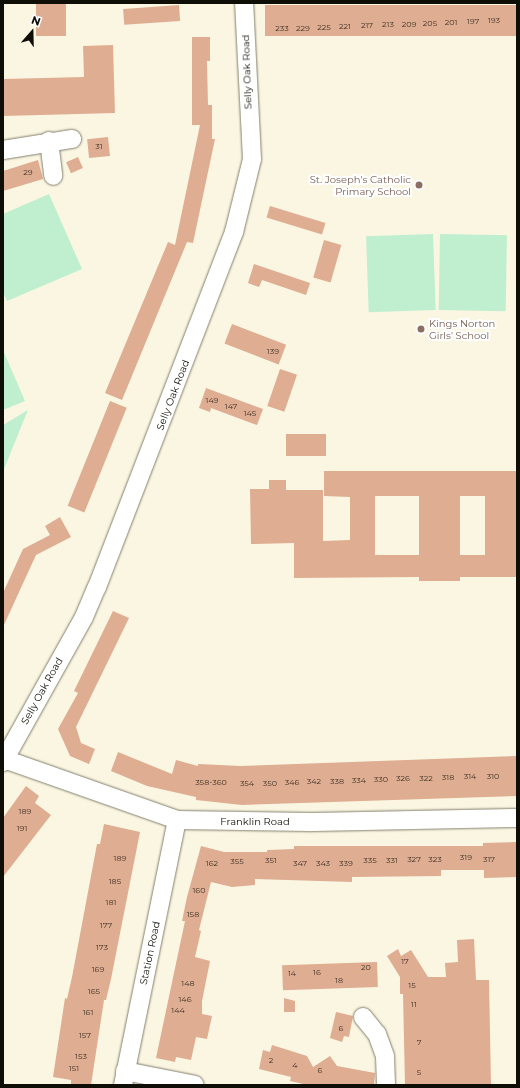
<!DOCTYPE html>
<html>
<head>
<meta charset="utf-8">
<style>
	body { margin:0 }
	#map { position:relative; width:520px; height:1088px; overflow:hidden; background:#faf6e2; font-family:Montserrat,sans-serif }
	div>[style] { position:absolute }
	.green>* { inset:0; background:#bfefcf; transform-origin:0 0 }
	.building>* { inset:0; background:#dfad91; transform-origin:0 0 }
	.roads { filter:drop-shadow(0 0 1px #84806e) drop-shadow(0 0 1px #84806e) }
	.minor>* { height:18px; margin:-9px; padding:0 9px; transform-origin:9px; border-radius:9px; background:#fff }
	.dots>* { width:11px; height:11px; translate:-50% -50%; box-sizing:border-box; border:2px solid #fff; border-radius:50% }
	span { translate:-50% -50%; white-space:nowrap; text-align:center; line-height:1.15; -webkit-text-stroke:4px #fff; paint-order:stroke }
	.number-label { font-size:8px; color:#423529 }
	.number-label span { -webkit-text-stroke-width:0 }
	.street-label { font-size:10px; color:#0e0d06 }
	.education-label { font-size:10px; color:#785e54 }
	.right { translate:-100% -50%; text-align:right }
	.left { translate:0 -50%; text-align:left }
	.frame { position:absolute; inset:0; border:4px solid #0e0d06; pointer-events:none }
	.north { position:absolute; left:12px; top:12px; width:40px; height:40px; -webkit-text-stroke:3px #fff; paint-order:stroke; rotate:20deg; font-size:11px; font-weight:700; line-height:16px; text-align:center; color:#0e0d06 }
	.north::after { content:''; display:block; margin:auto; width:14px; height:18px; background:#0e0d06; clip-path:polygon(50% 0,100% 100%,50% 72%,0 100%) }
</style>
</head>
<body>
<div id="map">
	<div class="green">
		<i style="clip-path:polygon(49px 194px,82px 269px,7px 301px,3px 292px,3px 214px)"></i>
		<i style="left:433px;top:234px;width:76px;height:67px;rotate:88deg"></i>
		<i style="left:440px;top:234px;width:67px;height:76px;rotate:1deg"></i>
		<i style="clip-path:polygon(3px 350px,25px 401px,3px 410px)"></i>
		<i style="clip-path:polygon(28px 410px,4px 469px,3px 473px,3px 425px)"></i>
	</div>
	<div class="building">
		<i style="left:36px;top:3px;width:30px;height:33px"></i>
		<i style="left:179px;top:5px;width:16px;height:56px;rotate:86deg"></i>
		<i style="left:517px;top:5px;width:31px;height:252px;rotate:90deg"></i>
		<i style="clip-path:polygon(192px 37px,210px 37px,210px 61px,207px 61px,208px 105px,212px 105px,212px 139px,215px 139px,193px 243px,187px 242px,122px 400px,105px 393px,168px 242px,175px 245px,200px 125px,192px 125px)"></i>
		<i style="clip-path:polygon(113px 45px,115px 113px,3px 116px,3px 79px,84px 77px,83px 46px)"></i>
		<i style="left:108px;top:137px;width:19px;height:21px;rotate:84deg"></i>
		<i style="left:78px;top:157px;width:12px;height:13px;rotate:66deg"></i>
		<i style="clip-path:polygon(38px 160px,43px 179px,3px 191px,3px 171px)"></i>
		<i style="left:270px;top:206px;width:58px;height:12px;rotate:17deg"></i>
		<i style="left:324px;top:240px;width:18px;height:39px;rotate:16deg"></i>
		<i style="clip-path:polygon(254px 264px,310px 283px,306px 295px,262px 280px,259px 287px,248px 283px)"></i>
		<i style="left:232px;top:324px;width:58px;height:21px;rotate:21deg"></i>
		<i style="left:280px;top:369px;width:18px;height:39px;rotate:19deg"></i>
		<i style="clip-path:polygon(206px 388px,263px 409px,257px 425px,211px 408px,210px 412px,199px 408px)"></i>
		<i style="left:110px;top:401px;width:18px;height:113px;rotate:22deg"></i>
		<i style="left:286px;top:434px;width:40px;height:22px"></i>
		<i style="clip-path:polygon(evenodd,324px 471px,517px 471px,517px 577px,460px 577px,460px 581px,419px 581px,419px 577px,294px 578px,294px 543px,251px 544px,250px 489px,269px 489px,269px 480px,286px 480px,286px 490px,323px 490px,323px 541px,350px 540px,350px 497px,324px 496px,324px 471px,375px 496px,419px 496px,419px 555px,375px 555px,375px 496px,324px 471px,460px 496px,485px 496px,485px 555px,460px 555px,460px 496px)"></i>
		<i style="clip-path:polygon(60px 517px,71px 537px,36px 555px,3px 627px,3px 593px,23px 549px,50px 535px,45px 526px)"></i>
		<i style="clip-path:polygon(113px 611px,129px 618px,76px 727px,81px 743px,95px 749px,89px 764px,70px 756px,58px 729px,78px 693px,74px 691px)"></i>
		<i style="clip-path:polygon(118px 752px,172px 774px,176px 760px,198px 766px,198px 764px,241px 766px,517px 756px,517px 796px,242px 805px,196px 800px,196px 797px,147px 786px,111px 771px)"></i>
		<i style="clip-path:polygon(26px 786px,39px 796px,35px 803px,51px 815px,3px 877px,3px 818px)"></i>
		<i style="clip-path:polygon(104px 824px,140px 832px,111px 979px,106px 1000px,104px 1000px,91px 1085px,71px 1085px,71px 1080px,53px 1077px,65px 998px,67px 999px,72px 977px,97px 844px,100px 844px)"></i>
		<i style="clip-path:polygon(517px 842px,517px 877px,484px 878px,484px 870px,441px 870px,441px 876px,352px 877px,352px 882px,255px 879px,255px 885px,232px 887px,211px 882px,199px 930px,201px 931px,195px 957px,210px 961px,202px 1001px,202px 1014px,212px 1016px,207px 1039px,196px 1037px,191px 1060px,176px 1057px,175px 1062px,156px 1058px,185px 921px,182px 921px,187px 897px,201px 846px,224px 852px,267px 852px,267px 850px,294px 849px,294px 846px,483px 846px,483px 843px)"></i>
		<i style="clip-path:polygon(474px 939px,476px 980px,489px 980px,491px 1085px,405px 1085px,403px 994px,400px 994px,400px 977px,387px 956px,398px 949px,401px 956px,411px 950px,428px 977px,446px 977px,445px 963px,458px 962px,457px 940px)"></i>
		<i style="left:377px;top:962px;width:25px;height:95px;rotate:88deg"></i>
		<i style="clip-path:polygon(284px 998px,295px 1001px,295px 1012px,284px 1012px)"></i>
		<i style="clip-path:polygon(336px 1012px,353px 1016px,349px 1037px,344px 1036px,342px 1042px,330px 1038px)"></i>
		<i style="clip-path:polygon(272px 1045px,307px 1056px,313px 1067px,330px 1056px,337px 1066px,375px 1073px,374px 1085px,308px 1085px,290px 1081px,291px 1077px,259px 1069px,263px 1050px,270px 1052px)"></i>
	</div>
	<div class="roads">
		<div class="minor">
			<i style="left:49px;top:141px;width:35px;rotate:83deg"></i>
			<i style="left:3px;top:150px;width:70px;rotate:-9.1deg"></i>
			<i style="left:4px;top:759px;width:183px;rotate:19.4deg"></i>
			<i style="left:177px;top:820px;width:133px;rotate:0.9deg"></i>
			<i style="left:310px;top:822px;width:207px;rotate:-1.1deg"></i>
			<i style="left:3px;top:762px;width:166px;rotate:-60.8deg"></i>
			<i style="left:84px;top:617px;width:33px;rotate:-67deg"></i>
			<i style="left:97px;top:587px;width:381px;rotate:-68.9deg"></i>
			<i style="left:234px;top:232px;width:75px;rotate:-76.1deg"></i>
			<i style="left:252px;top:159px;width:156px;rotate:-92.9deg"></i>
			<i style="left:363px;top:1017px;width:22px;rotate:51deg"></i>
			<i style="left:377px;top:1034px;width:23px;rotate:70deg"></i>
			<i style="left:385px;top:1056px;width:29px;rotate:88deg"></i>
			<i style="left:125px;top:1071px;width:71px;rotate:11.3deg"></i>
			<i style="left:123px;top:1085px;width:270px;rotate:-78.5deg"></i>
		</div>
	</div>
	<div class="dots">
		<i style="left:419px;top:185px;background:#8d6e63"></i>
		<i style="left:421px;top:329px;background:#8d6e63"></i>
	</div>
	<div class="number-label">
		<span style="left:494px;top:21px">193</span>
		<span style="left:473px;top:22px">197</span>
		<span style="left:451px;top:23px">201</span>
		<span style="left:430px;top:24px">205</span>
		<span style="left:388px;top:25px">213</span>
		<span style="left:409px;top:25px">209</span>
		<span style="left:367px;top:26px">217</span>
		<span style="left:345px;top:27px">221</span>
		<span style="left:324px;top:28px">225</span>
		<span style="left:282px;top:29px">233</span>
		<span style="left:303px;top:29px">229</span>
		<span style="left:99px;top:147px">31</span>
		<span style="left:28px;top:173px">29</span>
		<span style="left:273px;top:352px">139</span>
		<span style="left:212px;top:401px">149</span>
		<span style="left:231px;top:407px">147</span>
		<span style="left:250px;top:414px">145</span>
		<span style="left:470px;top:777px">314</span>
		<span style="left:493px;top:777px">310</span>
		<span style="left:448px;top:778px">318</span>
		<span style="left:403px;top:779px">326</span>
		<span style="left:426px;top:779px">322</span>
		<span style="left:381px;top:780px">330</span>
		<span style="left:359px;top:781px">334</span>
		<span style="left:314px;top:782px">342</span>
		<span style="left:337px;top:782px">338</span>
		<span style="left:211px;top:783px">358-360</span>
		<span style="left:292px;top:783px">346</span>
		<span style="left:247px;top:784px">354</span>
		<span style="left:270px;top:784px">350</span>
		<span style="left:25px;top:812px">189</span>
		<span style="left:22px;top:829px">191</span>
		<span style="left:466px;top:858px">319</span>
		<span style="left:120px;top:859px">189</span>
		<span style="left:414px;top:860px">327</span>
		<span style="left:435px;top:860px">323</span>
		<span style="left:489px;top:860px">317</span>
		<span style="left:271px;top:861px">351</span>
		<span style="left:370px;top:861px">335</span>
		<span style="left:392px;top:861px">331</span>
		<span style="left:237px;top:862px">355</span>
		<span style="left:212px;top:864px">162</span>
		<span style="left:300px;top:864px">347</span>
		<span style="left:323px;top:864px">343</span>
		<span style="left:346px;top:864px">339</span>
		<span style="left:115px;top:882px">185</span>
		<span style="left:199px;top:891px">160</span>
		<span style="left:111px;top:903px">181</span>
		<span style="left:193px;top:915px">158</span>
		<span style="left:106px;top:926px">177</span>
		<span style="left:102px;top:948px">173</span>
		<span style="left:405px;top:962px">17</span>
		<span style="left:366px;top:968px">20</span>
		<span style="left:98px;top:970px">169</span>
		<span style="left:317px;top:973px">16</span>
		<span style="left:292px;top:974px">14</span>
		<span style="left:339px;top:981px">18</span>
		<span style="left:188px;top:984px">148</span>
		<span style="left:412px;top:986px">15</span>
		<span style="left:94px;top:992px">165</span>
		<span style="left:185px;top:1000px">146</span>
		<span style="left:414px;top:1005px">11</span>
		<span style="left:178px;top:1011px">144</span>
		<span style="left:88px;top:1013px">161</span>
		<span style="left:341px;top:1029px">6</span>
		<span style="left:85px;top:1036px">157</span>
		<span style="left:419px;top:1043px">7</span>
		<span style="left:81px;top:1057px">153</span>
		<span style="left:271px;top:1061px">2</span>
		<span style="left:295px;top:1066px">4</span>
		<span style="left:74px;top:1069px">151</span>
		<span style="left:320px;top:1071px">6</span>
		<span style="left:419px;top:1073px">5</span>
	</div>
	<div class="street-label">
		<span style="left:247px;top:72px;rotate:-92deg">Selly Oak Road</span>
		<span style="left:173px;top:395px;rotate:-69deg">Selly Oak Road</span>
		<span style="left:42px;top:691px;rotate:-61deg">Selly Oak Road</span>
		<span style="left:255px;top:822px">Franklin Road</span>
		<span style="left:150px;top:953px;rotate:-78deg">Station Road</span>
	</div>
	<div class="education-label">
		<span class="right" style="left:411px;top:185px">St. Joseph's Catholic<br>Primary School</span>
		<span class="left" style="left:429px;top:329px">Kings Norton<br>Girls' School</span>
	</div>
	<div class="frame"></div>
	<div class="north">N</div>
</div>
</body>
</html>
